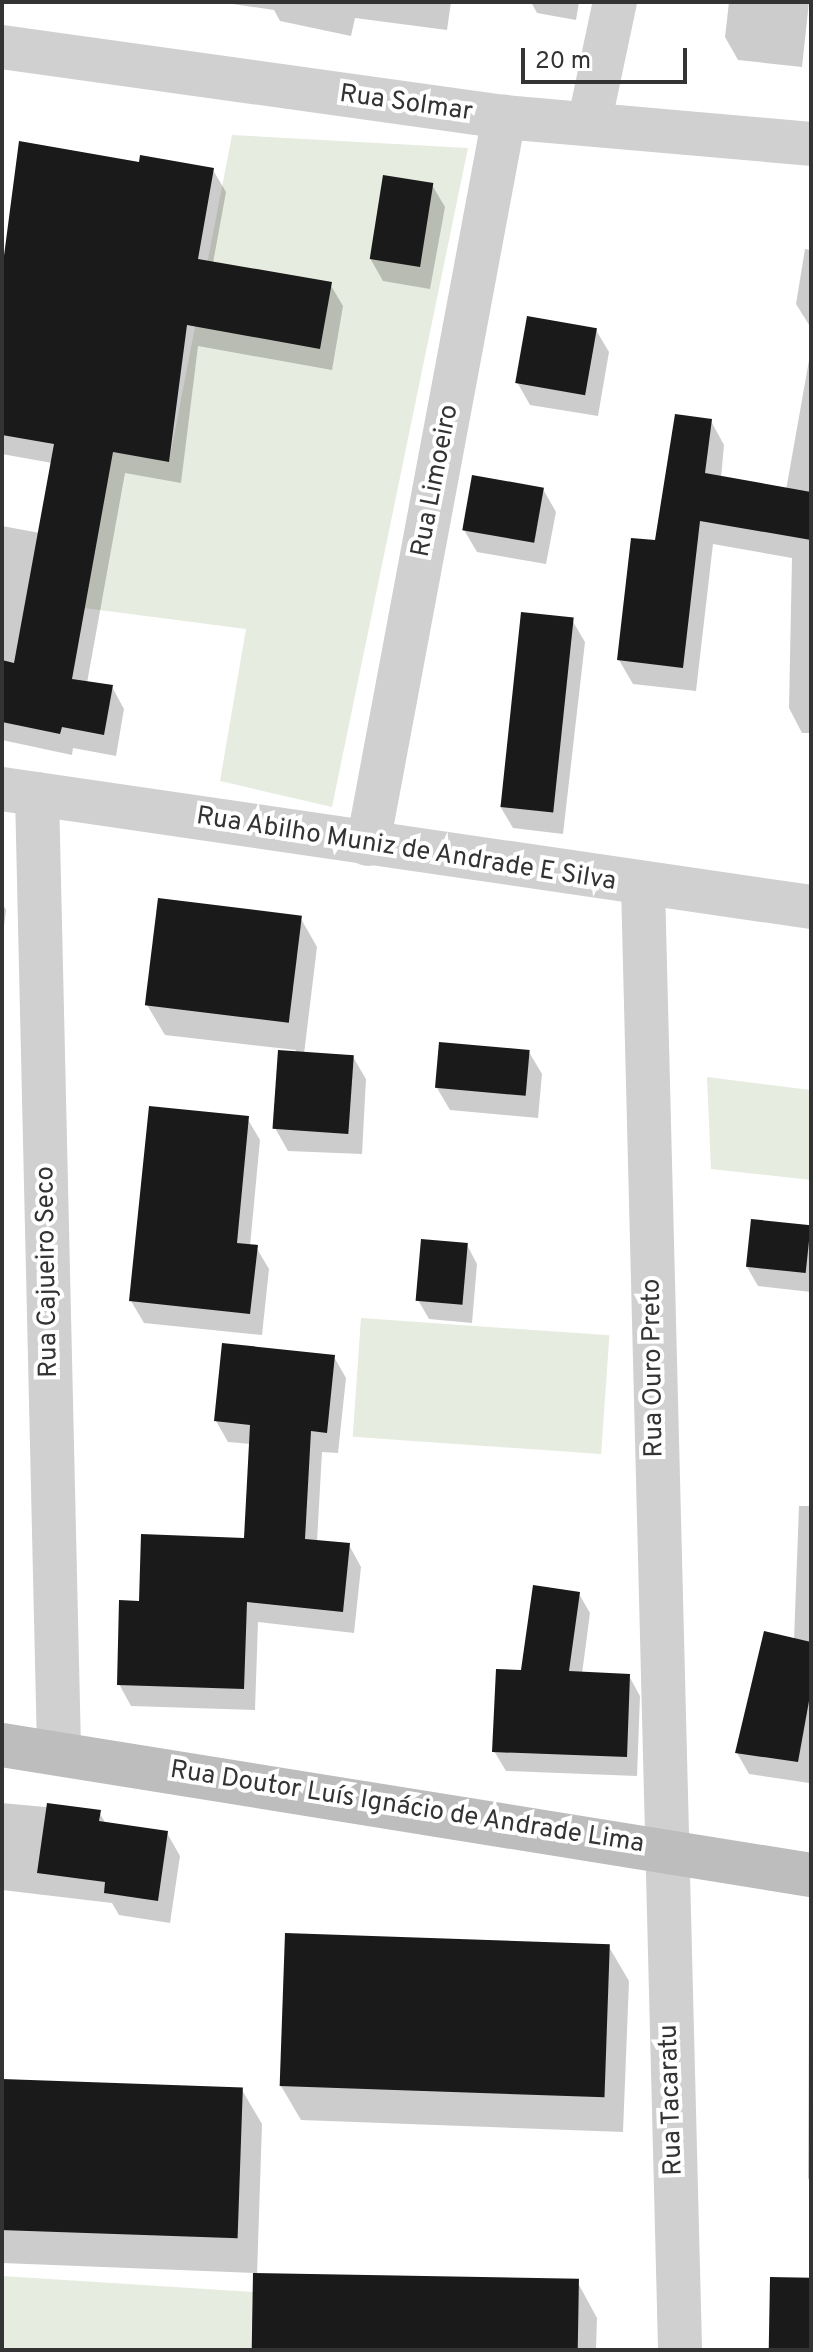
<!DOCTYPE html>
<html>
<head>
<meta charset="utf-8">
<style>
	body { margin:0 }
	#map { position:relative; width:813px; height:2352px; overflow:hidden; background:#fff; font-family:Overpass,sans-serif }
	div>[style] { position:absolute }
	.green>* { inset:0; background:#e6ecdf; transform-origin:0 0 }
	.shadow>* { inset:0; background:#0003 }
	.building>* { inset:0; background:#1a1a1a; transform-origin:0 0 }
	.street>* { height:44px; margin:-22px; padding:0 22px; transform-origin:22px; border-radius:22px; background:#d0d0d0 }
	.secondary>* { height:44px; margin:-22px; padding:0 22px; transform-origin:22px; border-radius:22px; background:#bdbdbd }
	span { translate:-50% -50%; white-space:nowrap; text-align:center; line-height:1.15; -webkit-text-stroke:8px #fff; paint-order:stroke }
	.street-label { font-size:26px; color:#333 }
	.frame { position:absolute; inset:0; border:4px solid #333; pointer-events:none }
	.scale { position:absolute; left:521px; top:48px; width:166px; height:36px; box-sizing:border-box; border:4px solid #333; border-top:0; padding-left:10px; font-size:24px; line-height:28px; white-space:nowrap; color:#333; -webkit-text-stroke:6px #fff; paint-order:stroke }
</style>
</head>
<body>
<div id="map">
	<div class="green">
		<i style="clip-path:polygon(232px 135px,468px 148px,332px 807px,220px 781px,246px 629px,84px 608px,108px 451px,169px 462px)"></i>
		<i style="clip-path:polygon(707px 1077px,811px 1090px,811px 1180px,711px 1169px)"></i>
		<i style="left:361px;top:1318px;width:249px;height:119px;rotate:4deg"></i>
		<i style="clip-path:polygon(2px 2276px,253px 2292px,251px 2350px,2px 2350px)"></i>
	</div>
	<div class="shadow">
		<i style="clip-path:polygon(219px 2px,451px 2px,447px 30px,355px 18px,351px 36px,280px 21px,274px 10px)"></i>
		<i style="clip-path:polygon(531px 2px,579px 2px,576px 20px,537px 13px)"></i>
		<i style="clip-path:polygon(729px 2px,809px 2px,802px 67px,738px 60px,725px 37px)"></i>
		<i style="clip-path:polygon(20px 144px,140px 164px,213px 170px,226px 192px,213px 263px,330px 284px,343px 306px,332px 370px,198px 346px,181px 483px,125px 473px,87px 683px,112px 687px,124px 709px,116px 756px,73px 748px,72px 755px,2px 740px,2px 526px,40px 533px,52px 463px,2px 454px,2px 282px)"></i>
		<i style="clip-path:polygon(432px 185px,445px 207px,430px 289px,383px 281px,370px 258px)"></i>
		<i style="clip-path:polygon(805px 249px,811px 250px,811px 328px,796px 304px)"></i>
		<i style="clip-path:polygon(596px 330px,609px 352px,598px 416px,530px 405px,517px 382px)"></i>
		<i style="clip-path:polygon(811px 349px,811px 733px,802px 733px,789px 708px,792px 558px,713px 544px,696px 691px,633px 684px,619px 660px,656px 542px,711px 421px,724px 445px,721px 478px,786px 490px)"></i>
		<i style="clip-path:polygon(543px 489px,556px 512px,546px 564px,477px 552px,464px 530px)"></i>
		<i style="clip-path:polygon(572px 620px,585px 642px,563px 834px,513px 828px,500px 806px)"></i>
		<i style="clip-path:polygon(2px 903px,6px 910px,2px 942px)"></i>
		<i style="clip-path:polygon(300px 917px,317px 947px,304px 1054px,353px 1057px,366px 1079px,362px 1154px,288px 1151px,275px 1128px,296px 1050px,165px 1035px,147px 1005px)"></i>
		<i style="clip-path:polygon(529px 1052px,542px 1074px,538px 1118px,450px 1110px,437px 1088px)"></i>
		<i style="clip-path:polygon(247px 1118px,260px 1140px,250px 1246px,256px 1247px,269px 1269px,262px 1335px,144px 1323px,131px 1301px)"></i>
		<i style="clip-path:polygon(811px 1226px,811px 1292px,758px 1286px,747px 1267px)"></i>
		<i style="clip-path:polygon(467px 1245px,477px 1264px,472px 1323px,429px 1319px,418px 1300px)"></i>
		<i style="clip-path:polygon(334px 1357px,346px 1378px,338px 1453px,322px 1452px,317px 1542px,349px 1545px,361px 1567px,354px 1633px,258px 1622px,255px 1710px,131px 1706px,119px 1684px,141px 1603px,246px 1540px,251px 1444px,228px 1442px,216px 1421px)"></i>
		<i style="clip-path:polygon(799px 1506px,811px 1506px,809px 1783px,749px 1774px,737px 1753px,794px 1640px)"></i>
		<i style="clip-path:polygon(579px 1594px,590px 1613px,582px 1674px,629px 1676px,640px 1696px,637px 1776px,506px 1771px,494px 1751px,523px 1672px)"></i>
		<i style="clip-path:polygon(2px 1803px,99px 1812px,106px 1824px,167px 1833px,180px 1856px,170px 1923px,119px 1915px,112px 1903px,2px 1890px)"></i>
		<i style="clip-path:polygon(609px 1947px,629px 1981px,623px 2132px,301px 2120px,281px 2086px)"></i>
		<i style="clip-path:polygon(809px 2008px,811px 2008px,811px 2184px,808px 2178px)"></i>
		<i style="clip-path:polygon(2px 2081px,242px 2090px,262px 2124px,257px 2275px,578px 2283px,597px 2318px,596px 2350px,253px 2350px,255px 2273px,2px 2263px)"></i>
	</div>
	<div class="building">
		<i style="clip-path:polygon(19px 141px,139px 162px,140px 155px,214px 168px,198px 259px,332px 282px,320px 349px,187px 325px,169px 462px,113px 452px,72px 679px,113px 685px,104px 735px,62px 727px,60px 734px,2px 722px,2px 660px,14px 663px,54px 444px,2px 435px,2px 271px)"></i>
		<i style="left:383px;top:175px;width:51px;height:85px;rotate:9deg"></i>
		<i style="left:527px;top:316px;width:71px;height:68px;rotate:10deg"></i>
		<i style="clip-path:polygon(675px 414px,712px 419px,705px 473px,811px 492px,811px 540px,700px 521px,683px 668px,617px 660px,631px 538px,655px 540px)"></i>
		<i style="left:472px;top:475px;width:73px;height:56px;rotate:10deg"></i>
		<i style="left:521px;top:612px;width:53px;height:196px;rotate:6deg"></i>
		<i style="left:158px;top:898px;width:145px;height:108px;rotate:7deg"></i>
		<i style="left:439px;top:1042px;width:91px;height:46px;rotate:5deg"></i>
		<i style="left:278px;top:1050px;width:76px;height:79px;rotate:4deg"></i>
		<i style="clip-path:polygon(149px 1106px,249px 1116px,237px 1243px,258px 1245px,250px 1314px,129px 1301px)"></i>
		<i style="left:751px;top:1219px;width:60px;height:48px;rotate:6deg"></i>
		<i style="left:421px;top:1239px;width:47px;height:62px;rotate:5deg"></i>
		<i style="clip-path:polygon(222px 1343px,335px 1355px,327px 1433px,311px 1431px,305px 1539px,350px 1543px,343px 1612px,247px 1602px,244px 1689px,117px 1685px,119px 1600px,139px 1601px,141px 1534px,244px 1538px,250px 1425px,214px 1421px)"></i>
		<i style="clip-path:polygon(533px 1585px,580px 1592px,569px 1671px,630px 1674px,627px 1757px,492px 1752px,496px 1669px,521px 1670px)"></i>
		<i style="clip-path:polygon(764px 1631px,811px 1642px,811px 1690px,798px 1762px,735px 1753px)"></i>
		<i style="clip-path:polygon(47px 1803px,101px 1810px,99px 1821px,168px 1831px,158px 1901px,104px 1893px,105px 1882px,37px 1873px)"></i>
		<i style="left:285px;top:1933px;width:325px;height:153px;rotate:2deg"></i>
		<i style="left:2px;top:2079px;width:241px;height:151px;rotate:2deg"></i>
		<i style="left:253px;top:2273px;width:326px;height:77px;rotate:1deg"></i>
		<i style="left:770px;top:2277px;width:41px;height:73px;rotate:1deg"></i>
	</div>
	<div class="street">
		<i style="left:2px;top:47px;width:507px;rotate:7.94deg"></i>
		<i style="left:504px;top:117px;width:308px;rotate:5deg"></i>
		<i style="left:589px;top:124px;width:125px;rotate:-78deg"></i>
		<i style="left:2px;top:789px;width:818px;rotate:8.3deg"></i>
		<i style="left:37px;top:794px;width:957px;rotate:88.68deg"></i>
		<i style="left:368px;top:844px;width:740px;rotate:-79.4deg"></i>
		<i style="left:643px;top:886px;width:1464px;rotate:88.55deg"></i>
	</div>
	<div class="secondary">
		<i style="left:2px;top:1745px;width:819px;rotate:9.13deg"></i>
	</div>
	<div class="street-label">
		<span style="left:406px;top:104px;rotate:8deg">Rua Solmar</span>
		<span style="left:436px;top:481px;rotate:-79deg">Rua Limoeiro</span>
		<span style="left:406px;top:850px;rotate:9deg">Rua Abilho Muniz de Andrade E Silva</span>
		<span style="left:48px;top:1272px;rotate:-91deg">Rua Cajueiro Seco</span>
		<span style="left:654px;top:1368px;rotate:-91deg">Rua Ouro Preto</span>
		<span style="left:407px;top:1808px;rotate:9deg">Rua Doutor Luís Ignácio de Andrade Lima</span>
		<span style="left:672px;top:2100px;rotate:-92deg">Rua Tacaratu</span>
	</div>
	<div class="frame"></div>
	<div class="scale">20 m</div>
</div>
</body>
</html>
